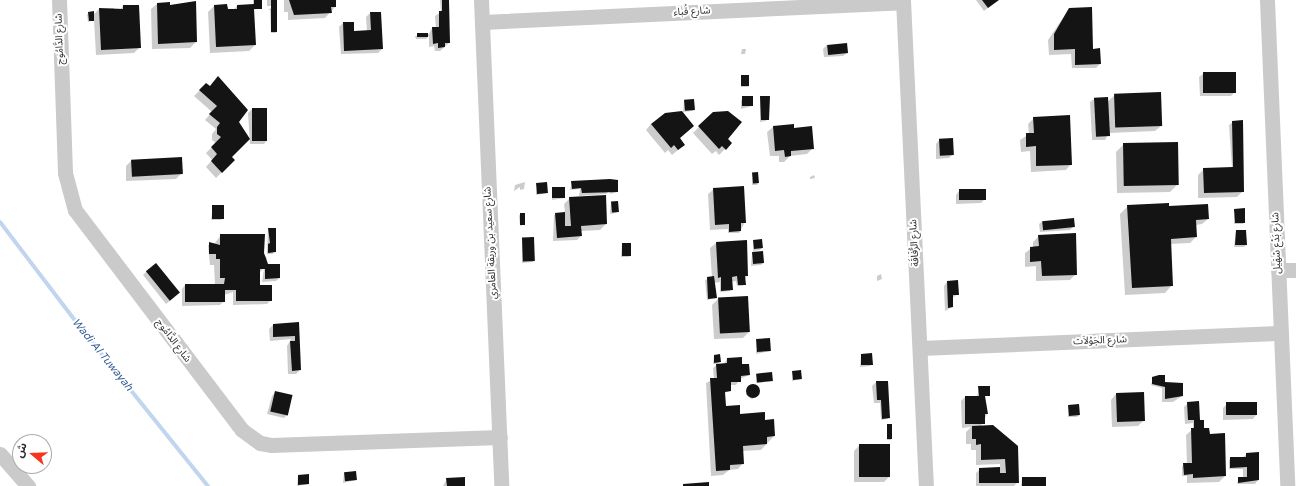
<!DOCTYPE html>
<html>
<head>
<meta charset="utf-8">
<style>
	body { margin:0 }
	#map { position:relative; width:1296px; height:486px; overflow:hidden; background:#fff; font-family:"Varela Round","Noto Sans Arabic",sans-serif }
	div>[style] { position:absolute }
	.shadow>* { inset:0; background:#0003; transform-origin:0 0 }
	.stream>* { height:4px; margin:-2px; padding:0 2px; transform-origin:2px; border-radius:2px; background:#c2d5ee }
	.building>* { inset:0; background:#141414; transform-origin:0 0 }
	.round { border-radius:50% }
	.minor>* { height:15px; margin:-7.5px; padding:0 7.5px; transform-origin:7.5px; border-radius:7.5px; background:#cacaca }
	span { translate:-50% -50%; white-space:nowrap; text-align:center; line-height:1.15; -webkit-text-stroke:4px #fff; paint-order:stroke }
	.street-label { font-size:10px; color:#2d2d2d }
	.water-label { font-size:11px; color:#345e96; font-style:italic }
	.north { position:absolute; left:12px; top:434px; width:40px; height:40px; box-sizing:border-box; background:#fff; border:1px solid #ababab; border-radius:50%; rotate:289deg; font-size:11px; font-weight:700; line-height:16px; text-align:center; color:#2d2d2d }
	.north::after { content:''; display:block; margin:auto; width:14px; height:18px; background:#f6341d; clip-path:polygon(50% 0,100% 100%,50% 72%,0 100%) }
</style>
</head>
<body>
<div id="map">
	<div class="shadow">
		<i style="clip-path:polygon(253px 0,261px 0,261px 8px,253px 10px,255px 45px,249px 51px,210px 53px,208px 12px,214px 6px,226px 6px,227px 10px,233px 10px,237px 6px,253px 5px)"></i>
		<i style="clip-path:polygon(267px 0,276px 0,276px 33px,271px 33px,270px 10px,268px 10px,274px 6px,267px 6px)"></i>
		<i style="clip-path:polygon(284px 0,335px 0,335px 7px,325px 18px,288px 20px,288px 12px,284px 12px)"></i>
		<i style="clip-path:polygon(440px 0,447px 0,449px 43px,440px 51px,435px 51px,434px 46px,429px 47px,429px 36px,426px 39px,416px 39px,415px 36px,429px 34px,432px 28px,436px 28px,435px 16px,441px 12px)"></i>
		<i style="clip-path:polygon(976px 0,998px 0,984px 11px)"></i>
		<i style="clip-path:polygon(195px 2px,196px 42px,190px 48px,152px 49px,151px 9px,157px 4px,169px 3px,169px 7px)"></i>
		<i style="clip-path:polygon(123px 6px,140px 47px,134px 53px,96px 55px,94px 20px,88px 22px,87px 14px,93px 15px,99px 9px,114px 8px,114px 11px,119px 11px)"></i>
		<i style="clip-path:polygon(1069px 9px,1100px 64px,1096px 68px,1072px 68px,1071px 54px,1049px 55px,1048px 40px)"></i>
		<i style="clip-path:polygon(370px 13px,382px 49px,378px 53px,341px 54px,339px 27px,343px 23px,354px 32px,367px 31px,366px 17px)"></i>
		<i style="clip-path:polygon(827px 45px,847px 53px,843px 56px,824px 57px,823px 49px)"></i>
		<i style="clip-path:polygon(742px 49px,746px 49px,745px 54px,741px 54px)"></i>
		<i style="clip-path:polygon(1203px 74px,1235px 92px,1231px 96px,1200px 96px,1199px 77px)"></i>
		<i style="clip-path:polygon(741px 76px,749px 85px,748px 87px,741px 87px)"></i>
		<i style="clip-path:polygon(206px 84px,237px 121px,230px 157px,234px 160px,216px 178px,206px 167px,212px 160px,206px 153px,216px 143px,212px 140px,212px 134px,216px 129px,205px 120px,212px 112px,194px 96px)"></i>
		<i style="clip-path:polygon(1115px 95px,1161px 126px,1155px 131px,1109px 133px,1105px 140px,1092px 140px,1090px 102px,1094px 99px,1107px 102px)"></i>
		<i style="clip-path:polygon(752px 97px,752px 106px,741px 109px,741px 100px)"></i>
		<i style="clip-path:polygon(760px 97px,769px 97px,766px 121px,760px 122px)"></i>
		<i style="clip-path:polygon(684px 101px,694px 110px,692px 111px,683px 112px)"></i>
		<i style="clip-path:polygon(252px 109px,267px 140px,264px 144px,250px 144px,248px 113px)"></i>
		<i style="clip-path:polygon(713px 113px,731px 143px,719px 155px,716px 151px,712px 154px,693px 133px)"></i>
		<i style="clip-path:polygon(1034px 118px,1071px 164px,1066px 170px,1031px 172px,1030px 151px,1021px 152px,1020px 140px,1029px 134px,1028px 124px)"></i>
		<i style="clip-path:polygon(1233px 122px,1243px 191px,1237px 197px,1198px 198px,1198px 175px,1204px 169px,1232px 168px,1229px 125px)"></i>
		<i style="clip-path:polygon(651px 124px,693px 126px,679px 139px,684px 145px,672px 155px,668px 150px,665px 153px,646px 130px)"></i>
		<i style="clip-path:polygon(773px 127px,793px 129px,813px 148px,807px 154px,790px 156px,784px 162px,779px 162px,779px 156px,770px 156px,767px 132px)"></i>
		<i style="clip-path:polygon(939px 140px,953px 154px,949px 158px,936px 159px,936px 144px)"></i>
		<i style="clip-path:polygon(1123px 145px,1178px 184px,1170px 192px,1117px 193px,1116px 152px)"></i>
		<i style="clip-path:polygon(131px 161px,182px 173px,176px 179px,126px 181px,126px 166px)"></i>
		<i style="clip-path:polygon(753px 174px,758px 183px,757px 185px,752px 185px)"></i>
		<i style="clip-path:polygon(814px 175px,815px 178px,810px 179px,810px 177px)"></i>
		<i style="clip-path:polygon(525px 182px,524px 189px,520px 190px,520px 187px,514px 191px,515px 185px)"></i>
		<i style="clip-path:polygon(572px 182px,617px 192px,610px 194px,610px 190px,606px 194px,579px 196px,580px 189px,570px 190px)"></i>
		<i style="clip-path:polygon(537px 184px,547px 193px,536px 195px)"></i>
		<i style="clip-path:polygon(553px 189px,564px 198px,552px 200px)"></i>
		<i style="clip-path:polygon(714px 189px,745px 222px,739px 233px,728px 233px,728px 229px,710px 230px,708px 194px)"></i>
		<i style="clip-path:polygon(959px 191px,985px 199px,981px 203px,956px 204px,956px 195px)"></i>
		<i style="clip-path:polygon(570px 198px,606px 224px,600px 230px,581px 231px,581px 236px,577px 240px,553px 241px,554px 215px,565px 213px,564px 204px)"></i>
		<i style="clip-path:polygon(611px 203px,618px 211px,616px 213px,610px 214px)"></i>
		<i style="clip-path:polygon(213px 206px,222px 219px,221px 220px,211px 220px)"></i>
		<i style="clip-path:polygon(1128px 206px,1168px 208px,1208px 219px,1202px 224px,1196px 225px,1196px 237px,1190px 243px,1170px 244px,1172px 285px,1165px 293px,1125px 295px,1120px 214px)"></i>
		<i style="clip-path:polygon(1235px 210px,1244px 222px,1243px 224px,1234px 224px)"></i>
		<i style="clip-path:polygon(520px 214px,525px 224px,520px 226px,519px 216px)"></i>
		<i style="clip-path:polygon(1043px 221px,1074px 226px,1070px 230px,1040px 232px,1039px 224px)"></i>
		<i style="clip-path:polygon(268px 229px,275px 229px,273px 254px,267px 254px)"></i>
		<i style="clip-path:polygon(1236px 231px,1246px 245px,1244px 247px,1234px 247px)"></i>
		<i style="clip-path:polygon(221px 235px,263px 253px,267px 258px,264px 269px,268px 265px,279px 278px,276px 281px,262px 282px,264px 268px,259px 273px,259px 286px,271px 300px,267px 304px,233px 305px,233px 292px,224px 295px,224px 301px,220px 305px,182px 306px,182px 289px,185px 285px,215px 285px,214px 265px,210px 265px,208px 245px,215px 243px)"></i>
		<i style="clip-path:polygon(1039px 236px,1076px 274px,1070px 280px,1036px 281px,1036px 266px,1025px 267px,1025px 253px,1033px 247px,1033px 242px)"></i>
		<i style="clip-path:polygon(522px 239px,534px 260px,533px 262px,522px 263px)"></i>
		<i style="clip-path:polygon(753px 241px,762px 248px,760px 250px,753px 251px)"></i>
		<i style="clip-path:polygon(716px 243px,747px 275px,743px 286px,737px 286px,736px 281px,731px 282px,730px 291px,720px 292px,720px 282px,714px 283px,716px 298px,707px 300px,705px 280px,712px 278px,710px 248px)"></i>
		<i style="clip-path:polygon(622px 244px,630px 256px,628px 257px,621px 257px)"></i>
		<i style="clip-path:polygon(752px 253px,763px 263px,761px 265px,751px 266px)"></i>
		<i style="clip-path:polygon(147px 271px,175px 297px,166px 304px,143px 275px)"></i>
		<i style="clip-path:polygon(881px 274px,882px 279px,877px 281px,877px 276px)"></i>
		<i style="clip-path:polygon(947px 282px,958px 294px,952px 298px,952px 307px,945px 311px,944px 286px)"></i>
		<i style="clip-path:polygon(718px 299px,749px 332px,743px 338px,714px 339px,712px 305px)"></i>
		<i style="clip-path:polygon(298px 323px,300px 370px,296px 374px,288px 374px,287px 346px,291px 339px,270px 341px,269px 329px,273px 325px)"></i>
		<i style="clip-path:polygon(757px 340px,770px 351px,756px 354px)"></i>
		<i style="clip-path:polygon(861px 355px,872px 364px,870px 366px,860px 367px)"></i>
		<i style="clip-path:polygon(714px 356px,719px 356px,720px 362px,717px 364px,724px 364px,727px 359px,741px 365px,749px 375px,740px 379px,736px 385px,730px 385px,730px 391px,724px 393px,725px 407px,739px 415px,765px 421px,774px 436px,761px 450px,742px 451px,743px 463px,738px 469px,729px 470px,723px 475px,711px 476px,706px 383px,714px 379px,713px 368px,718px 364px,713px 364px)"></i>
		<i style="clip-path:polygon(793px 372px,801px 379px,792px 381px)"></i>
		<i style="clip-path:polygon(757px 374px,772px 381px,756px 383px)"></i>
		<i style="clip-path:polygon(1153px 378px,1164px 383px,1177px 383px,1182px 396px,1173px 402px,1162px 402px,1162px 388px,1151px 385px)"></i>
		<i style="clip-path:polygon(876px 382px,889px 418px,887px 419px,881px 420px,880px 403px,874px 403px,872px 386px)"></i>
		<i style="left:753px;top:386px;width:8px;height:11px;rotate:40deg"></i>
		<i style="clip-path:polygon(979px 387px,989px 395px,984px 397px,987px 414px,981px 426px,993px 426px,1018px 482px,1014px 486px,976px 486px,976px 473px,980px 469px,1000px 468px,1000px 464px,976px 465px,976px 450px,971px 450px,971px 444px,966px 444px,966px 432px,971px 427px,962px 428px,961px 401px,965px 397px,977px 397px)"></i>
		<i style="clip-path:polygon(275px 392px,287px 415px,284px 418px,267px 414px,272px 396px)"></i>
		<i style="clip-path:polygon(1116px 394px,1144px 420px,1138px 426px,1112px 427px,1111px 400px)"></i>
		<i style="clip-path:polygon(1188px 403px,1209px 435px,1224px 434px,1225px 476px,1219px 482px,1187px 483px,1187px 476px,1182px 476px,1182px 466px,1187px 464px,1186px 435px,1193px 429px,1193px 423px,1185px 424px,1184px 407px)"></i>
		<i style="clip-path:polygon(1256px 403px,1256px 415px,1253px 419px,1223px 420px,1223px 408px,1227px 404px)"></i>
		<i style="clip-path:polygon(1068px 406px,1079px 415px,1077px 417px,1068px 417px)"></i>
		<i style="left:887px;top:425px;width:4px;height:15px"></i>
		<i style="clip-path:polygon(860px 445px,889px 445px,890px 476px,884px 482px,854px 482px,854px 451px)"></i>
		<i style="clip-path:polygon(1247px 454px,1258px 480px,1255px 484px,1237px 484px,1239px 478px,1243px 478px,1243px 469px,1229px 469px,1229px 460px,1243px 457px)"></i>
		<i style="clip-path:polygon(344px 473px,356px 480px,343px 483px)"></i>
		<i style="clip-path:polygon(298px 476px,308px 484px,297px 486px)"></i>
		<i style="clip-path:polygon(447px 479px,464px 486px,443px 486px)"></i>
		<i style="clip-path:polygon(1022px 479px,1045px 486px,1021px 486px)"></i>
	</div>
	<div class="stream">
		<i style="left:0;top:222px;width:132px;rotate:52.7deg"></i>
		<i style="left:80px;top:327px;width:204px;rotate:51.2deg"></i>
	</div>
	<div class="building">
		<i style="clip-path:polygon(254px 0,262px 0,262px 9px,254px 9px,256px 45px,216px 47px,214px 5px,227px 4px,228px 9px,237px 9px,237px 5px,254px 4px)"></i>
		<i style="left:271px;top:0;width:6px;height:32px"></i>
		<i style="clip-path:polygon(289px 0,336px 0,336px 7px,331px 7px,332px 13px,294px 15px)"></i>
		<i style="clip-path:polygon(442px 0,449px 0,450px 43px,445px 43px,445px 47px,438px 48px,438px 43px,433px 44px,432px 27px,439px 27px,439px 11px,442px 11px)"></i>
		<i style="clip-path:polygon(982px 0,999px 0,988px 8px)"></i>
		<i style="clip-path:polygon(196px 1px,197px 42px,158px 44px,157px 3px,170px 2px,170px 5px)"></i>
		<i style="clip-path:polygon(123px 5px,139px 5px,141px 48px,101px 50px,99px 8px,123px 9px)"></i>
		<i style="clip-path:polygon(1092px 7px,1093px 49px,1100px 48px,1101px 64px,1075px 65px,1075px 49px,1054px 50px,1054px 34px,1069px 8px)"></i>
		<i style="clip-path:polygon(94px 11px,94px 21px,89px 21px,88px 12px)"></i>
		<i style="clip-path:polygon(370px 12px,381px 12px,383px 49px,344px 51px,343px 22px,354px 22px,354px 31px,371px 30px)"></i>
		<i style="left:428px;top:33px;width:4px;height:11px;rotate:90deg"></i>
		<i style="left:847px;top:43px;width:10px;height:20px;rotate:84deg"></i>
		<i style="left:1236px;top:72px;width:21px;height:33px;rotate:90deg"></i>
		<i style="left:741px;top:75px;width:8px;height:11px"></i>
		<i style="clip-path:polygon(218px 76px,248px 110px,239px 122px,250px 139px,232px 157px,235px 160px,222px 173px,211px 161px,217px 154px,211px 147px,221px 137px,217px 134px,217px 127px,220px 123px,209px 114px,217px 106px,199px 90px,206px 83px,210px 86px)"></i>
		<i style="left:1161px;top:92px;width:34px;height:47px;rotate:88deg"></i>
		<i style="left:753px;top:96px;width:10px;height:11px;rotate:90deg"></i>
		<i style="clip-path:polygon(760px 96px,770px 96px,769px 120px,761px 120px)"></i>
		<i style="left:1108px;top:97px;width:39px;height:14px;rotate:87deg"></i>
		<i style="left:694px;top:99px;width:11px;height:10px;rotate:85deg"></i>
		<i style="left:252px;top:108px;width:15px;height:33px"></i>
		<i style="clip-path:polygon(682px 111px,694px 126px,680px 138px,685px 145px,678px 150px,674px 145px,671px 148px,651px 124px,665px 113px)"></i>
		<i style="clip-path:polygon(728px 111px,742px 122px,728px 139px,732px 143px,726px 150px,722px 146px,719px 149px,698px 126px,713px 112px)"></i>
		<i style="clip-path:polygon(1070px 115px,1072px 165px,1036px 166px,1036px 146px,1026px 147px,1026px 133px,1034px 133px,1033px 117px)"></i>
		<i style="clip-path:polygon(1243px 120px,1244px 192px,1204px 193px,1203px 168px,1233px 167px,1232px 121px)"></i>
		<i style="clip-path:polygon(794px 124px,794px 128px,812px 126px,814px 149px,791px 151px,791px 156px,785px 157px,784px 150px,775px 151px,773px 126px)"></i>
		<i style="left:953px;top:138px;width:17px;height:14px;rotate:87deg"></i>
		<i style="left:1178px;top:142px;width:43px;height:55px;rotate:89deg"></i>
		<i style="left:182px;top:157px;width:17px;height:51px;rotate:87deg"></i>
		<i style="left:758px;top:172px;width:11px;height:6px;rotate:85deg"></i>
		<i style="clip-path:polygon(610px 179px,618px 180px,618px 192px,582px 193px,581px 188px,572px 189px,571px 181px)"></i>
		<i style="left:547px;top:182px;width:11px;height:11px;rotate:85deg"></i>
		<i style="clip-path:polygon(744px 186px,746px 223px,741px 223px,741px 231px,729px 232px,729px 224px,715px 225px,713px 188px)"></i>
		<i style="left:565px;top:187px;width:11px;height:13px;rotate:90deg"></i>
		<i style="left:986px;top:189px;width:11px;height:27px;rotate:90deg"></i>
		<i style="clip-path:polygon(606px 195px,607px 224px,581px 226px,582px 236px,557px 238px,555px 213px,565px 212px,565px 226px,571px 226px,569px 197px)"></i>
		<i style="left:618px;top:201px;width:11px;height:7px;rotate:85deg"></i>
		<i style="clip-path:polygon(1169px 203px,1169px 206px,1208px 204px,1209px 219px,1196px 220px,1197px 237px,1171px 239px,1173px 286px,1132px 288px,1127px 205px)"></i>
		<i style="left:212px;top:205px;width:12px;height:14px"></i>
		<i style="clip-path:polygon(1245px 208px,1245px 223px,1235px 223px,1234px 209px)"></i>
		<i style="left:520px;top:213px;width:5px;height:12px"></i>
		<i style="left:1074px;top:218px;width:9px;height:32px;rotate:84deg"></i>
		<i style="clip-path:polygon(268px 228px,276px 228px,276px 252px,268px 253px,268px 244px,270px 243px)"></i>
		<i style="clip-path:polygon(1236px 230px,1246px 230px,1247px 245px,1235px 245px)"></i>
		<i style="clip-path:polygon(1076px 233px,1077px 275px,1042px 276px,1041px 261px,1030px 262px,1030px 247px,1039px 246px,1038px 235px)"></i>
		<i style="clip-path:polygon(220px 234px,265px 234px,264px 253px,268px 264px,280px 264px,280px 278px,265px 279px,265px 269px,260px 269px,260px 285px,272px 285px,272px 301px,236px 301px,236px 290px,225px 290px,225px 302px,185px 302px,185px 284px,224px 284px,225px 278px,220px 278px,220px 259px,216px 259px,216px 254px,209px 254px,209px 242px,220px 245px)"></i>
		<i style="left:534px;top:237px;width:24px;height:12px;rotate:88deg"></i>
		<i style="left:762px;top:239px;width:9px;height:9px;rotate:84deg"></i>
		<i style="clip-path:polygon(747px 240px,748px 276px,745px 276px,746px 285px,738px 285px,737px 276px,732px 277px,733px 290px,721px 291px,721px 277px,718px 278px,716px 242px)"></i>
		<i style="left:622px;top:243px;width:9px;height:13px"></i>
		<i style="left:763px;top:251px;width:12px;height:11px;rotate:85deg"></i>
		<i style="left:156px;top:263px;width:38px;height:13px;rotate:51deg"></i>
		<i style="clip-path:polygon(714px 276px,717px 298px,708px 299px,707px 277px)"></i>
		<i style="clip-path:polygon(958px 280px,959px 295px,953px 295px,953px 307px,948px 308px,947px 281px)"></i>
		<i style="left:748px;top:296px;width:36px;height:30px;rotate:87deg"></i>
		<i style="clip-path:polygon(299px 322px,301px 370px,292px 371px,290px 341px,295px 341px,295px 336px,273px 337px,273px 324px)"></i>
		<i style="left:770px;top:338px;width:13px;height:14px;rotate:86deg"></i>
		<i style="clip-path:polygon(872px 353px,873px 365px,861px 365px,861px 354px)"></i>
		<i style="clip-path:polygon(720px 354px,721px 362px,714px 363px,714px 355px)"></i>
		<i style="clip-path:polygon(742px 357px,742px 364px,749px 364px,750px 375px,741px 376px,741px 382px,731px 382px,731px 391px,725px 392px,726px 406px,740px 405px,740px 414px,765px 412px,765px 420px,774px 419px,775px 436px,767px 437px,767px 444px,743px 446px,744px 464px,730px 465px,730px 470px,716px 471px,710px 378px,717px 378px,716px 364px,727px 363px,727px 358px)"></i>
		<i style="left:801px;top:370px;width:9px;height:9px;rotate:84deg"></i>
		<i style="left:772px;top:372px;width:9px;height:16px;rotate:84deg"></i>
		<i style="clip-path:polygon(1159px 375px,1165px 375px,1165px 382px,1183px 383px,1183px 396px,1165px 399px,1165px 387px,1152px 384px,1152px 377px)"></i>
		<i style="clip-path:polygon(876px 381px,888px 381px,890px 418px,882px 419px,881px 400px,877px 400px)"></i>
		<i class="round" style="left:746px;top:384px;width:14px;height:14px"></i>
		<i style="clip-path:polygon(978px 386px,990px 386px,990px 396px,985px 396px,988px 414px,985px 414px,985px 424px,965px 424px,965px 396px,979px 396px)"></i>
		<i style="left:275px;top:391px;width:18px;height:21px;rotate:13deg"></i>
		<i style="left:1144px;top:392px;width:29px;height:28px;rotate:88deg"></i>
		<i style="clip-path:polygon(1199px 401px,1200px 420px,1204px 420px,1204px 428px,1209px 428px,1210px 434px,1225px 433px,1226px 476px,1193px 478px,1193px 474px,1184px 475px,1183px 463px,1192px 463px,1191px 428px,1194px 428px,1194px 420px,1188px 420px,1187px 402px)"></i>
		<i style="left:1257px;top:402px;width:13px;height:31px;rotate:90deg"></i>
		<i style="left:1079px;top:404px;width:11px;height:11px;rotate:85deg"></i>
		<i style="left:887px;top:424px;width:5px;height:15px"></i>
		<i style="clip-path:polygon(993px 425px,1018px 446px,1019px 483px,979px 483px,979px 468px,1000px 467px,1000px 473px,1006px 473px,1005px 459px,981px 460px,981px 444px,976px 445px,976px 439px,972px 439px,972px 426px)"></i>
		<i style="left:859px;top:444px;width:31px;height:33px"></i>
		<i style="clip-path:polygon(1259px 452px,1259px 480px,1238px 483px,1238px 477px,1247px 477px,1247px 467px,1230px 468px,1230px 457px,1246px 457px,1246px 453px)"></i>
		<i style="left:356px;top:471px;width:9px;height:12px;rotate:84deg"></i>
		<i style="clip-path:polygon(309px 474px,309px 484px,298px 485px,298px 475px)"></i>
		<i style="clip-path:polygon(465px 477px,465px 486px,447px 486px,446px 478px)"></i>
		<i style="left:1046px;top:477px;width:9px;height:24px;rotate:90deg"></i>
		<i style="clip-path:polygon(709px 482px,709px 486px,683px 486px,683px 484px)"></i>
	</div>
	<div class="minor">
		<i style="left:59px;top:0;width:173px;rotate:88deg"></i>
		<i style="left:65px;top:173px;width:38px;rotate:75deg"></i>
		<i style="left:75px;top:210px;width:276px;rotate:52.8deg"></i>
		<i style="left:242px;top:430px;width:22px;rotate:36deg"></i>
		<i style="left:260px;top:443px;width:11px;rotate:10deg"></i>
		<i style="left:271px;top:445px;width:229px;rotate:-2deg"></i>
		<i style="left:481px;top:0;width:486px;rotate:87.6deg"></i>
		<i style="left:903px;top:0;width:487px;rotate:87.3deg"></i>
		<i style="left:1267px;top:0;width:486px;rotate:87.6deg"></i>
		<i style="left:482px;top:22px;width:421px;rotate:-2.7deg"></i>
		<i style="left:1278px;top:270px;width:18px"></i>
		<i style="left:920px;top:348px;width:360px;rotate:-2.4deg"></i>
		<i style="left:0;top:454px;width:43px;rotate:48.8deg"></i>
	</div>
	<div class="street-label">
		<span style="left:692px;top:12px;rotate:-3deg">شارع قُباء</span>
		<span style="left:60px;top:39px;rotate:-92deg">شارع الدَّامُوج</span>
		<span style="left:491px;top:243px;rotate:-93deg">شارع سعيد بن وريقة العامري</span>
		<span style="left:915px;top:243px;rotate:-93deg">شارع الرُّفَاقَة</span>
		<span style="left:1277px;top:243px;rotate:-92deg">شارع بَدْع سْهَيل</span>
		<span style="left:173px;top:341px;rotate:53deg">شارع الدَّامُوج</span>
		<span style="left:1100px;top:341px;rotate:-2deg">شارع الجَوْلاَت</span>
	</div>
	<div class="water-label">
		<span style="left:102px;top:355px;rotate:51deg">Wadi Al Tuwayah</span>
	</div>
	<div class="north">ش</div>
</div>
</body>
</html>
